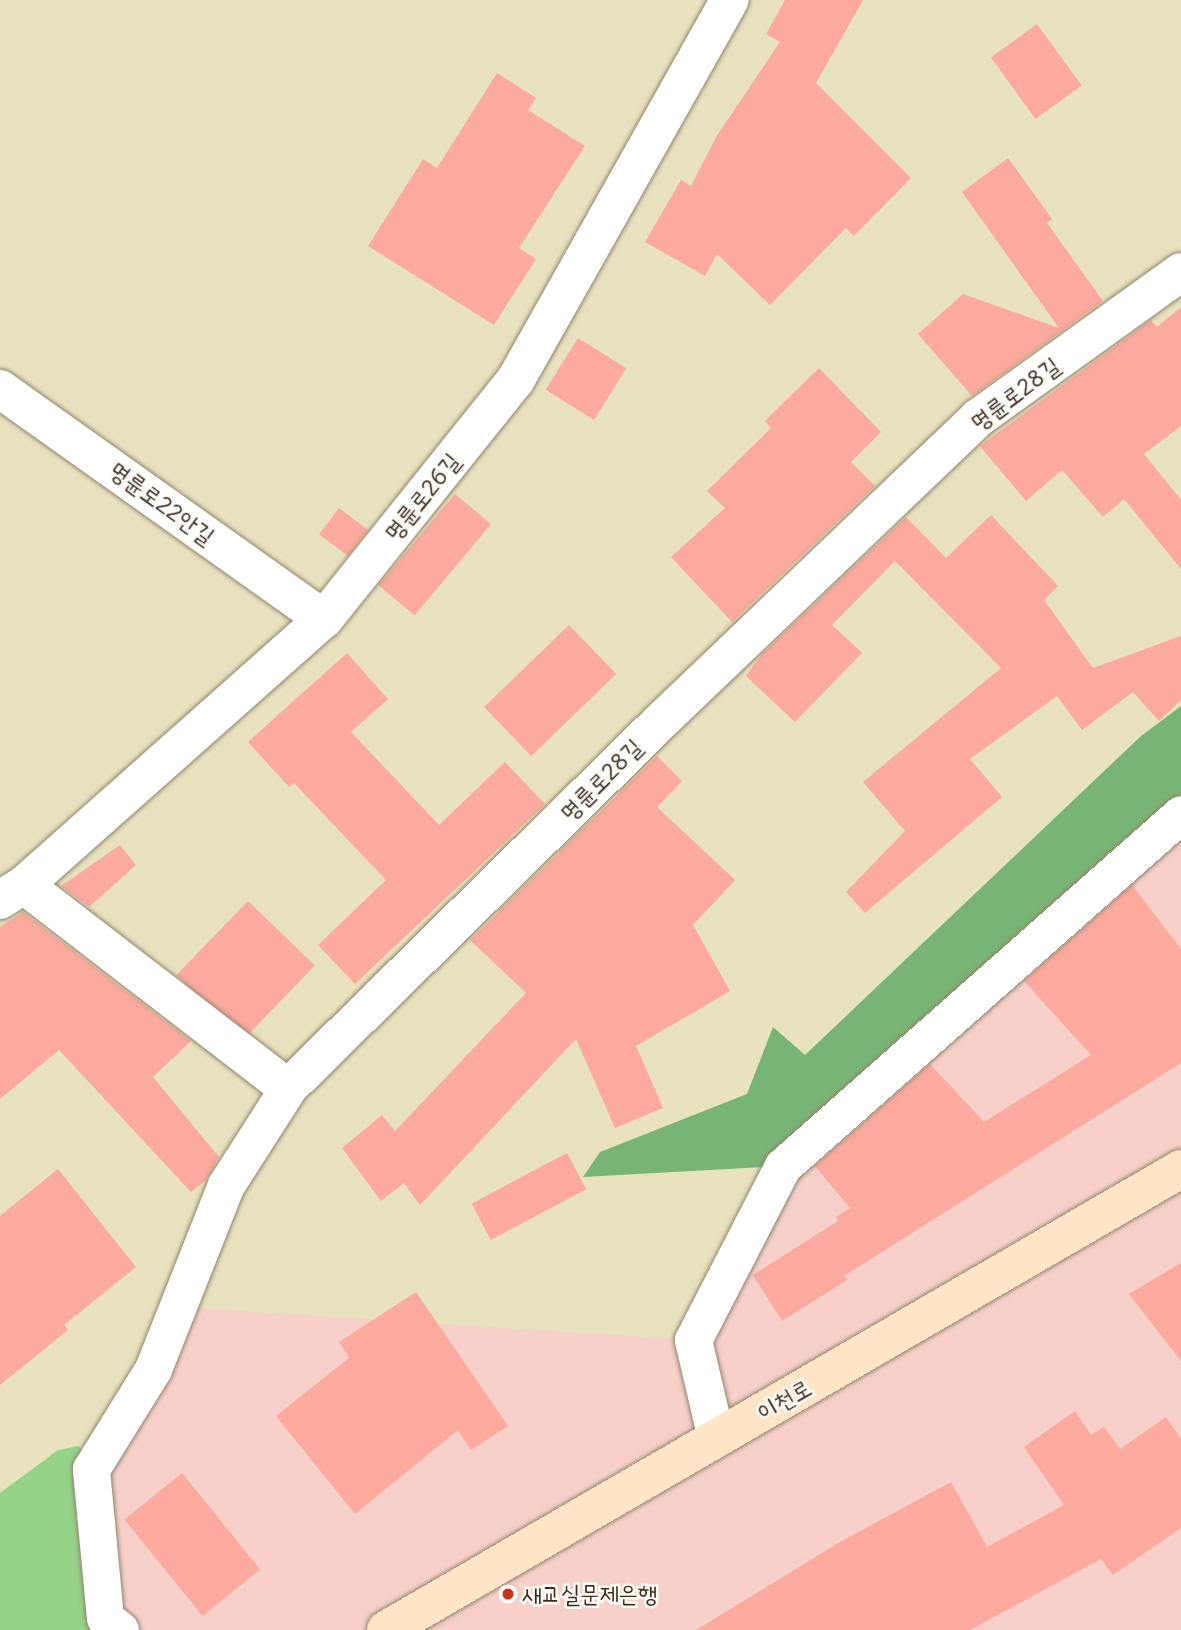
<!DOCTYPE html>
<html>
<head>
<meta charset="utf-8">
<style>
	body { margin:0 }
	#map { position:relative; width:1181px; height:1630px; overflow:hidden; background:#e9e2bf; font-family:Delius,"Poor Story",sans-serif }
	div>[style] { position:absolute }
	.built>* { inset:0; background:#f7d0c9 }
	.green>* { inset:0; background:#95d389 }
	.forest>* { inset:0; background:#78b575 }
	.building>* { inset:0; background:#fca99e; transform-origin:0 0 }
	.roads { filter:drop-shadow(0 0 2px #92866e) drop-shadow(0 0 2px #92866e) }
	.pedestrian>* { height:37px; margin:-18.5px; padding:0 18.5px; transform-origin:18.5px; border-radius:18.5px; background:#fff }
	.minor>* { height:38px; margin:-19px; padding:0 19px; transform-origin:19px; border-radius:19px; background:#fff }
	.tertiary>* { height:38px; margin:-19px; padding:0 19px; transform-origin:19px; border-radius:19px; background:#fff }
	.secondary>* { height:38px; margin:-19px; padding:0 19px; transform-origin:19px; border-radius:19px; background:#fde5c5 }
	.dots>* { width:19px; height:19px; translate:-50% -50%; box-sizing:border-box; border:4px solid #fdfcf7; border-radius:50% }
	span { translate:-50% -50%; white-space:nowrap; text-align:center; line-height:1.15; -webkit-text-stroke:5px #fdfcf7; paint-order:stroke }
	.street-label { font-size:24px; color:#3b2a1e }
	.poi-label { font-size:24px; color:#3b2a1e }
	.left { translate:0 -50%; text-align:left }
</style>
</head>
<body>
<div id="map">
	<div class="built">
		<i style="clip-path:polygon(1181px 813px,1181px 1160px,383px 1630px,131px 1630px,103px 1599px,91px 1470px,176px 1307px,692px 1340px,783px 1166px)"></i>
		<i style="clip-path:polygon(1181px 1169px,1181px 1630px,386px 1630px)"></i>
	</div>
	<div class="green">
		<i style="clip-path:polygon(79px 1446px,91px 1469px,120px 1630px,0 1630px,0 1493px,58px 1450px)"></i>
	</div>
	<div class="forest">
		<i style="clip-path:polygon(1181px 706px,1181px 813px,783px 1166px,583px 1177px,600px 1152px,747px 1094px,773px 1027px,805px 1055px,1141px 736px)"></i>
	</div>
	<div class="building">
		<i style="clip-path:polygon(785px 0,863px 0,816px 83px,911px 178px,854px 236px,846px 228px,770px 305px,717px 254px,705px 276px,645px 242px,681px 180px,691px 186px,716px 137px,780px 42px,766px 34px)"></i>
		<i style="left:1037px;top:24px;width:76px;height:57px;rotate:54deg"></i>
		<i style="clip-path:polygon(497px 73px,536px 98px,528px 110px,585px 146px,519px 248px,536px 259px,494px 325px,368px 246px,423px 159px,437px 168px)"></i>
		<i style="clip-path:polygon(1008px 158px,1052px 219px,1047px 223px,1103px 301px,972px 396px,918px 334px,963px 294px,1059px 328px,962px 192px)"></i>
		<i style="clip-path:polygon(1181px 307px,1181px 426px,1144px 454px,1181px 500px,1181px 569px,1124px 499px,1103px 517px,1062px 470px,1026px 501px,980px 446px,1151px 320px,1157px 327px)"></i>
		<i style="left:578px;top:338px;width:57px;height:61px;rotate:32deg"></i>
		<i style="clip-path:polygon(819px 368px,881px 432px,851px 462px,875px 486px,732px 622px,671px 557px,725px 508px,707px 491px,771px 428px,765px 421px)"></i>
		<i style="left:455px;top:494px;width:47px;height:119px;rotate:40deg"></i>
		<i style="left:339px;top:508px;width:36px;height:33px;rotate:37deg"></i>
		<i style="clip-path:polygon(991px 515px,1058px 586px,1044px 600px,1093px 668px,1181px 636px,1181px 700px,1159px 721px,1133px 692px,1082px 730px,1057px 696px,970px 759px,1002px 797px,865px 913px,846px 892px,905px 831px,863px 782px,1001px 668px,895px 561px,832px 625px,862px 653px,795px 722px,746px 676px,762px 654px,906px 517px,946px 558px)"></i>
		<i style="left:569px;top:625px;width:68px;height:118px;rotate:46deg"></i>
		<i style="clip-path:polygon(347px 653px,388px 699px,351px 732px,439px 825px,505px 762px,545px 804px,355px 984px,318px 945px,386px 880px,294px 783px,289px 787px,248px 742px)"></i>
		<i style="clip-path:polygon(657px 756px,682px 781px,657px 807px,735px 880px,693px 925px,730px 991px,636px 1046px,663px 1108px,615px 1128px,576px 1039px,420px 1205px,404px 1183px,381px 1201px,342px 1148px,382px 1115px,395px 1131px,526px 993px,470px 940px)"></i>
		<i style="clip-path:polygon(120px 845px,136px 865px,89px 907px,61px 886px)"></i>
		<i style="clip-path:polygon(1132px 885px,1181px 949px,1181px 1063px,844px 1276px,847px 1280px,782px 1321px,753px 1275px,838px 1221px,836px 1217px,850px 1208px,815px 1166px,930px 1064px,984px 1122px,1091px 1055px,1024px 981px)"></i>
		<i style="left:248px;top:901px;width:93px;height:103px;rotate:44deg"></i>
		<i style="clip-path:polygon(23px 912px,191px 1041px,153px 1077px,219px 1157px,206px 1180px,191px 1192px,59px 1050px,0 1099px,0 927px)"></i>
		<i style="left:567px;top:1153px;width:41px;height:108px;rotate:62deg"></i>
		<i style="clip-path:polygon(58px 1169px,136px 1267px,64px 1325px,68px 1330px,0 1385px,0 1216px)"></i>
		<i style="clip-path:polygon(1181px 1263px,1181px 1361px,1129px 1294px)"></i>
		<i style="clip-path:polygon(416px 1292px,508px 1426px,471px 1450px,458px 1430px,355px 1514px,276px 1416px,349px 1358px,339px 1342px)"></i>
		<i style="clip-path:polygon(1075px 1411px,1091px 1435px,1104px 1427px,1120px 1449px,1166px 1417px,1181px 1439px,1181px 1528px,1113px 1575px,1101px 1559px,970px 1630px,696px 1630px,840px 1542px,951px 1482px,987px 1547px,1064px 1505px,1024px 1447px)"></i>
		<i style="left:182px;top:1473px;width:124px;height:74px;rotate:51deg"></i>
	</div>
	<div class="roads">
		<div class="pedestrian">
			<i style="left:716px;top:1438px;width:101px;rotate:-103.2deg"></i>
			<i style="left:693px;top:1340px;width:196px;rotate:-62.7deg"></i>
			<i style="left:783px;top:1166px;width:531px;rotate:-41.49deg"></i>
			<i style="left:120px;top:1630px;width:19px;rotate:-141deg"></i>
			<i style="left:105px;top:1618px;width:150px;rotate:-95.4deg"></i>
			<i style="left:91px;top:1469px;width:118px;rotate:-58.2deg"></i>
			<i style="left:153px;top:1369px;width:198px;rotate:-68.4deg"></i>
			<i style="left:226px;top:1185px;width:115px;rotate:-57.4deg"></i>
		</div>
		<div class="minor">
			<i style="left:0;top:389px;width:397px;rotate:35.4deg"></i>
			<i style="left:24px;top:885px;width:333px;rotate:37.6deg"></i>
			<i style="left:288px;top:1088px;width:522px;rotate:-44.53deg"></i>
			<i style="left:660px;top:722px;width:440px;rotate:-43.7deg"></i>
			<i style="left:978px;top:418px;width:250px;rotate:-35.7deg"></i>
		</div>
		<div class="tertiary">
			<i style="left:0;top:900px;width:28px;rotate:-32deg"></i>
			<i style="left:24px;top:885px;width:401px;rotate:-41.6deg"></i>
			<i style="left:324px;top:619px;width:305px;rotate:-51.3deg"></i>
			<i style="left:515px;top:381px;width:437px;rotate:-60.6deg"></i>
		</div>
		<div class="secondary">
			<i style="left:386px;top:1630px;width:919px;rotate:-30.11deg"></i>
		</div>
	</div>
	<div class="dots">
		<i style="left:508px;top:1594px;background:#c8321e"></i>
	</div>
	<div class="street-label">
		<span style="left:1015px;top:394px;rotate:-37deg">명륜로28길</span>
		<span style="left:422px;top:497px;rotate:-51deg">명륜로26길</span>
		<span style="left:162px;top:503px;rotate:36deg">명륜로22안길</span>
		<span style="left:601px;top:780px;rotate:-45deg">명륜로28길</span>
		<span style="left:784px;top:1400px;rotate:-30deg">이천로</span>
	</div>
	<div class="poi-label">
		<span class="left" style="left:522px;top:1594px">새교실문제은행</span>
	</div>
</div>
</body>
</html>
